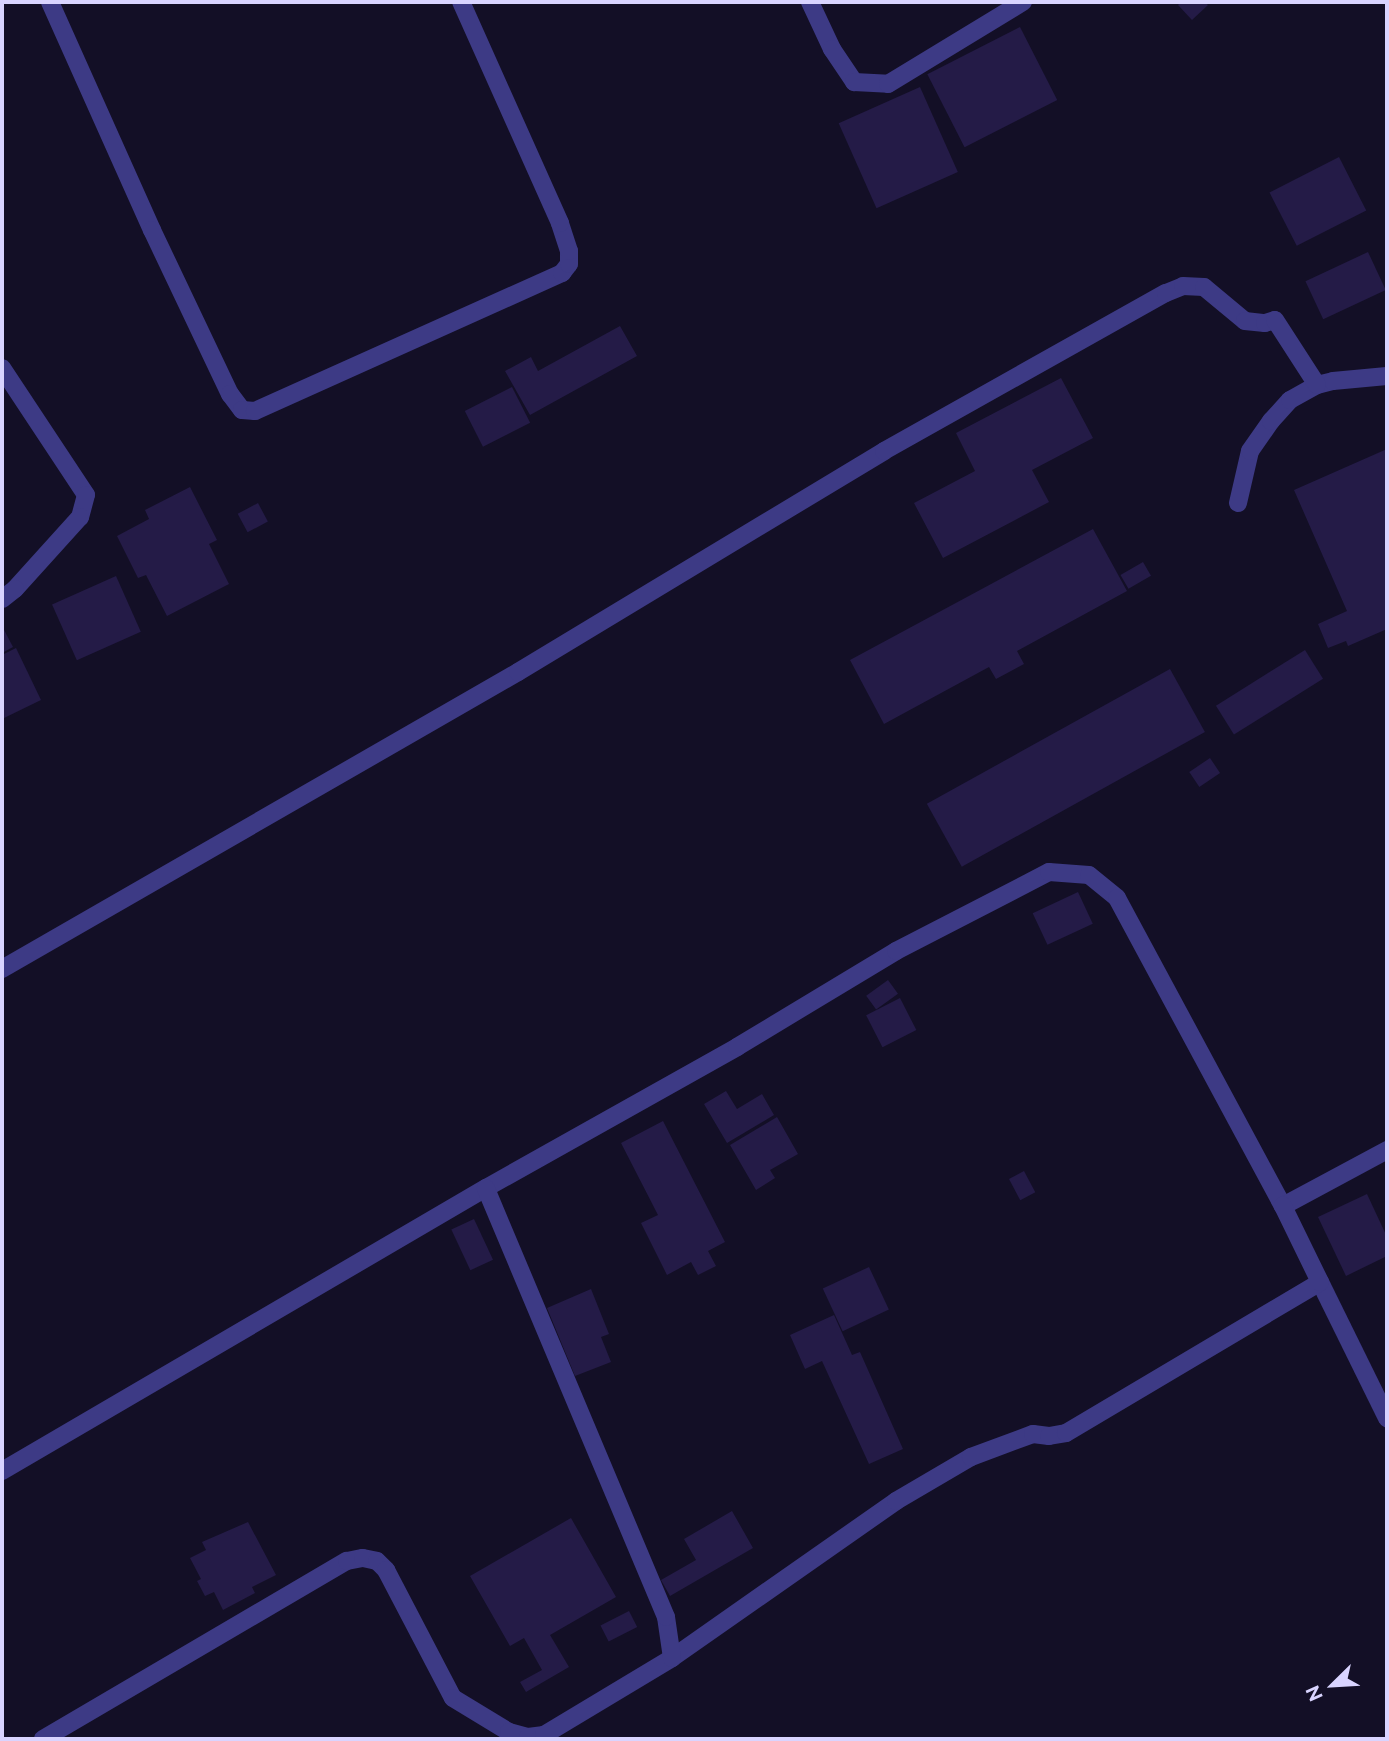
<!DOCTYPE html>
<html>
<head>
<meta charset="utf-8">
<style>
	body { margin:0 }
	#map { position:relative; width:1389px; height:1741px; overflow:hidden; background:#130f26; font-family:Raleway,sans-serif }
	div>[style] { position:absolute }
	.building>* { inset:0; background:#241b47; transform-origin:0 0 }
	.minor>* { height:18px; margin:-9px; padding:0 9px; transform-origin:9px; border-radius:9px; background:#3d3a85 }
	span { translate:-50% -50%; white-space:nowrap; text-align:center; line-height:1.15; -webkit-text-stroke:5px #130f26; paint-order:stroke }
	.frame { position:absolute; inset:0; border:4px solid #d9d4ff; pointer-events:none }
	.north { position:absolute; left:1298px; top:1650px; width:70px; height:70px; -webkit-text-stroke:5px #130f26; paint-order:stroke; rotate:246deg; font-size:19px; font-weight:700; line-height:28px; text-align:center; color:#d9d4ff }
	.north::after { content:''; display:block; margin:auto; width:24px; height:32px; background:#d9d4ff; clip-path:polygon(50% 0,100% 100%,50% 72%,0 100%) }
</style>
</head>
<body>
<div id="map">
	<div class="building">
		<i style="clip-path:polygon(1181px 2px,1204px 2px,1208px 5px,1192px 20px,1178px 5px)"></i>
		<i style="left:1020px;top:27px;width:82px;height:104px;rotate:63deg"></i>
		<i style="left:920px;top:87px;width:93px;height:89px;rotate:66deg"></i>
		<i style="left:1339px;top:157px;width:60px;height:78px;rotate:63deg"></i>
		<i style="left:1368px;top:252px;width:42px;height:69px;rotate:65deg"></i>
		<i style="clip-path:polygon(620px 326px,637px 356px,530px 415px,505px 371px,531px 357px,538px 371px)"></i>
		<i style="clip-path:polygon(1061px 378px,1093px 438px,1032px 470px,1049px 502px,943px 558px,914px 503px,975px 471px,956px 433px)"></i>
		<i style="left:512px;top:387px;width:40px;height:53px;rotate:63deg"></i>
		<i style="clip-path:polygon(1387px 449px,1387px 629px,1348px 646px,1346px 641px,1328px 648px,1318px 624px,1347px 611px,1294px 490px)"></i>
		<i style="clip-path:polygon(190px 487px,217px 540px,209px 544px,229px 584px,167px 616px,146px 575px,138px 578px,117px 536px,149px 519px,145px 510px)"></i>
		<i style="left:258px;top:503px;width:21px;height:23px;rotate:62deg"></i>
		<i style="clip-path:polygon(1093px 529px,1127px 591px,1017px 651px,1024px 664px,996px 679px,989px 667px,884px 724px,850px 660px)"></i>
		<i style="left:1143px;top:562px;width:16px;height:26px;rotate:60deg"></i>
		<i style="left:116px;top:576px;width:61px;height:70px;rotate:66deg"></i>
		<i style="clip-path:polygon(2px 626px,13px 647px,2px 653px)"></i>
		<i style="clip-path:polygon(16px 648px,41px 700px,2px 719px,2px 655px)"></i>
		<i style="left:1305px;top:650px;width:34px;height:105px;rotate:58deg"></i>
		<i style="left:1170px;top:669px;width:72px;height:278px;rotate:61deg"></i>
		<i style="left:1210px;top:758px;width:18px;height:25px;rotate:56deg"></i>
		<i style="left:1078px;top:892px;width:35px;height:50px;rotate:65deg"></i>
		<i style="left:888px;top:980px;width:17px;height:27px;rotate:54deg"></i>
		<i style="left:900px;top:998px;width:36px;height:38px;rotate:63deg"></i>
		<i style="clip-path:polygon(726px 1091px,737px 1109px,762px 1094px,774px 1115px,727px 1143px,704px 1104px)"></i>
		<i style="clip-path:polygon(777px 1117px,798px 1154px,770px 1170px,775px 1178px,756px 1190px,730px 1145px)"></i>
		<i style="clip-path:polygon(663px 1121px,725px 1242px,708px 1251px,716px 1266px,698px 1275px,691px 1262px,667px 1275px,641px 1223px,658px 1215px,621px 1143px)"></i>
		<i style="left:1024px;top:1171px;width:24px;height:17px;rotate:62deg"></i>
		<i style="clip-path:polygon(1367px 1194px,1387px 1237px,1387px 1256px,1346px 1276px,1318px 1217px)"></i>
		<i style="left:474px;top:1219px;width:45px;height:25px;rotate:65deg"></i>
		<i style="left:869px;top:1267px;width:47px;height:51px;rotate:65deg"></i>
		<i style="clip-path:polygon(591px 1289px,609px 1334px,601px 1337px,611px 1362px,575px 1376px,547px 1308px)"></i>
		<i style="clip-path:polygon(834px 1315px,852px 1355px,860px 1352px,903px 1449px,869px 1464px,822px 1361px,805px 1369px,790px 1335px)"></i>
		<i style="clip-path:polygon(732px 1511px,753px 1548px,670px 1596px,661px 1580px,696px 1560px,684px 1539px)"></i>
		<i style="clip-path:polygon(571px 1518px,616px 1597px,550px 1635px,569px 1667px,526px 1692px,520px 1682px,542px 1670px,524px 1638px,510px 1646px,470px 1576px)"></i>
		<i style="clip-path:polygon(248px 1522px,276px 1575px,252px 1587px,255px 1593px,223px 1610px,214px 1592px,205px 1596px,197px 1581px,201px 1579px,190px 1558px,206px 1550px,202px 1542px)"></i>
		<i style="left:629px;top:1611px;width:18px;height:32px;rotate:63deg"></i>
	</div>
	<div class="minor">
		<i style="left:50px;top:2px;width:250px;rotate:65.9deg"></i>
		<i style="left:152px;top:230px;width:182px;rotate:64.6deg"></i>
		<i style="left:230px;top:394px;width:20px;rotate:53deg"></i>
		<i style="left:242px;top:410px;width:13px;rotate:4deg"></i>
		<i style="left:255px;top:411px;width:337px;rotate:-24.2deg"></i>
		<i style="left:562px;top:273px;width:11px;rotate:-52deg"></i>
		<i style="left:569px;top:264px;width:13px;rotate:-90deg"></i>
		<i style="left:569px;top:251px;width:29px;rotate:-108deg"></i>
		<i style="left:560px;top:223px;width:242px;rotate:-114.1deg"></i>
		<i style="left:810px;top:2px;width:52px;rotate:64.9deg"></i>
		<i style="left:832px;top:49px;width:40px;rotate:56deg"></i>
		<i style="left:854px;top:82px;width:34px;rotate:3deg"></i>
		<i style="left:888px;top:84px;width:158px;rotate:-31.3deg"></i>
		<i style="left:2px;top:368px;width:152px;rotate:56.5deg"></i>
		<i style="left:86px;top:495px;width:23px;rotate:105deg"></i>
		<i style="left:80px;top:517px;width:97px;rotate:132.1deg"></i>
		<i style="left:15px;top:589px;width:16px;rotate:142deg"></i>
		<i style="left:1238px;top:503px;width:53px;rotate:-77deg"></i>
		<i style="left:1250px;top:451px;width:37px;rotate:-55deg"></i>
		<i style="left:1271px;top:421px;width:28px;rotate:-48deg"></i>
		<i style="left:1290px;top:400px;width:31px;rotate:-29deg"></i>
		<i style="left:1317px;top:385px;width:16px;rotate:-14deg"></i>
		<i style="left:1333px;top:381px;width:54px;rotate:-5.3deg"></i>
		<i style="left:2px;top:969px;width:595px;rotate:-29.92deg"></i>
		<i style="left:518px;top:672px;width:428px;rotate:-31.1deg"></i>
		<i style="left:884px;top:451px;width:323px;rotate:-29.3deg"></i>
		<i style="left:1166px;top:293px;width:18px;rotate:-22deg"></i>
		<i style="left:1183px;top:286px;width:21px;rotate:3deg"></i>
		<i style="left:1204px;top:287px;width:53px;rotate:39.7deg"></i>
		<i style="left:1245px;top:321px;width:20px;rotate:6deg"></i>
		<i style="left:1265px;top:323px;width:10px;rotate:-17deg"></i>
		<i style="left:1275px;top:320px;width:77px;rotate:57.1deg"></i>
		<i style="left:1320px;top:1282px;width:152px;rotate:63.8deg"></i>
		<i style="left:2px;top:1471px;width:561px;rotate:-30.32deg"></i>
		<i style="left:486px;top:1188px;width:288px;rotate:-29.3deg"></i>
		<i style="left:737px;top:1047px;width:186px;rotate:-31.1deg"></i>
		<i style="left:896px;top:951px;width:172px;rotate:-27.3deg"></i>
		<i style="left:1049px;top:872px;width:40px;rotate:4.3deg"></i>
		<i style="left:1089px;top:875px;width:36px;rotate:39deg"></i>
		<i style="left:1117px;top:898px;width:350px;rotate:61.7deg"></i>
		<i style="left:1283px;top:1206px;width:118px;rotate:-28.3deg"></i>
		<i style="left:672px;top:1658px;width:274px;rotate:-35deg"></i>
		<i style="left:896px;top:1501px;width:87px;rotate:-30.4deg"></i>
		<i style="left:971px;top:1457px;width:66px;rotate:-20.4deg"></i>
		<i style="left:1033px;top:1434px;width:16px;rotate:7deg"></i>
		<i style="left:1049px;top:1436px;width:17px;rotate:-10deg"></i>
		<i style="left:1066px;top:1433px;width:295px;rotate:-30.7deg"></i>
		<i style="left:1320px;top:1282px;width:85px;rotate:-116deg"></i>
		<i style="left:43px;top:1739px;width:352px;rotate:-30.4deg"></i>
		<i style="left:347px;top:1561px;width:16px;rotate:-11deg"></i>
		<i style="left:363px;top:1558px;width:14px;rotate:12deg"></i>
		<i style="left:377px;top:1561px;width:13px;rotate:45deg"></i>
		<i style="left:386px;top:1570px;width:144px;rotate:62.4deg"></i>
		<i style="left:453px;top:1698px;width:66px;rotate:31.3deg"></i>
		<i style="left:509px;top:1732px;width:20px;rotate:15deg"></i>
		<i style="left:528px;top:1737px;width:16px;rotate:-7deg"></i>
		<i style="left:544px;top:1735px;width:149px;rotate:-31deg"></i>
		<i style="left:672px;top:1658px;width:41px;rotate:-98.3deg"></i>
		<i style="left:666px;top:1617px;width:465px;rotate:-112.8deg"></i>
	</div>
	<div class="frame"></div>
	<div class="north">N</div>
</div>
</body>
</html>
